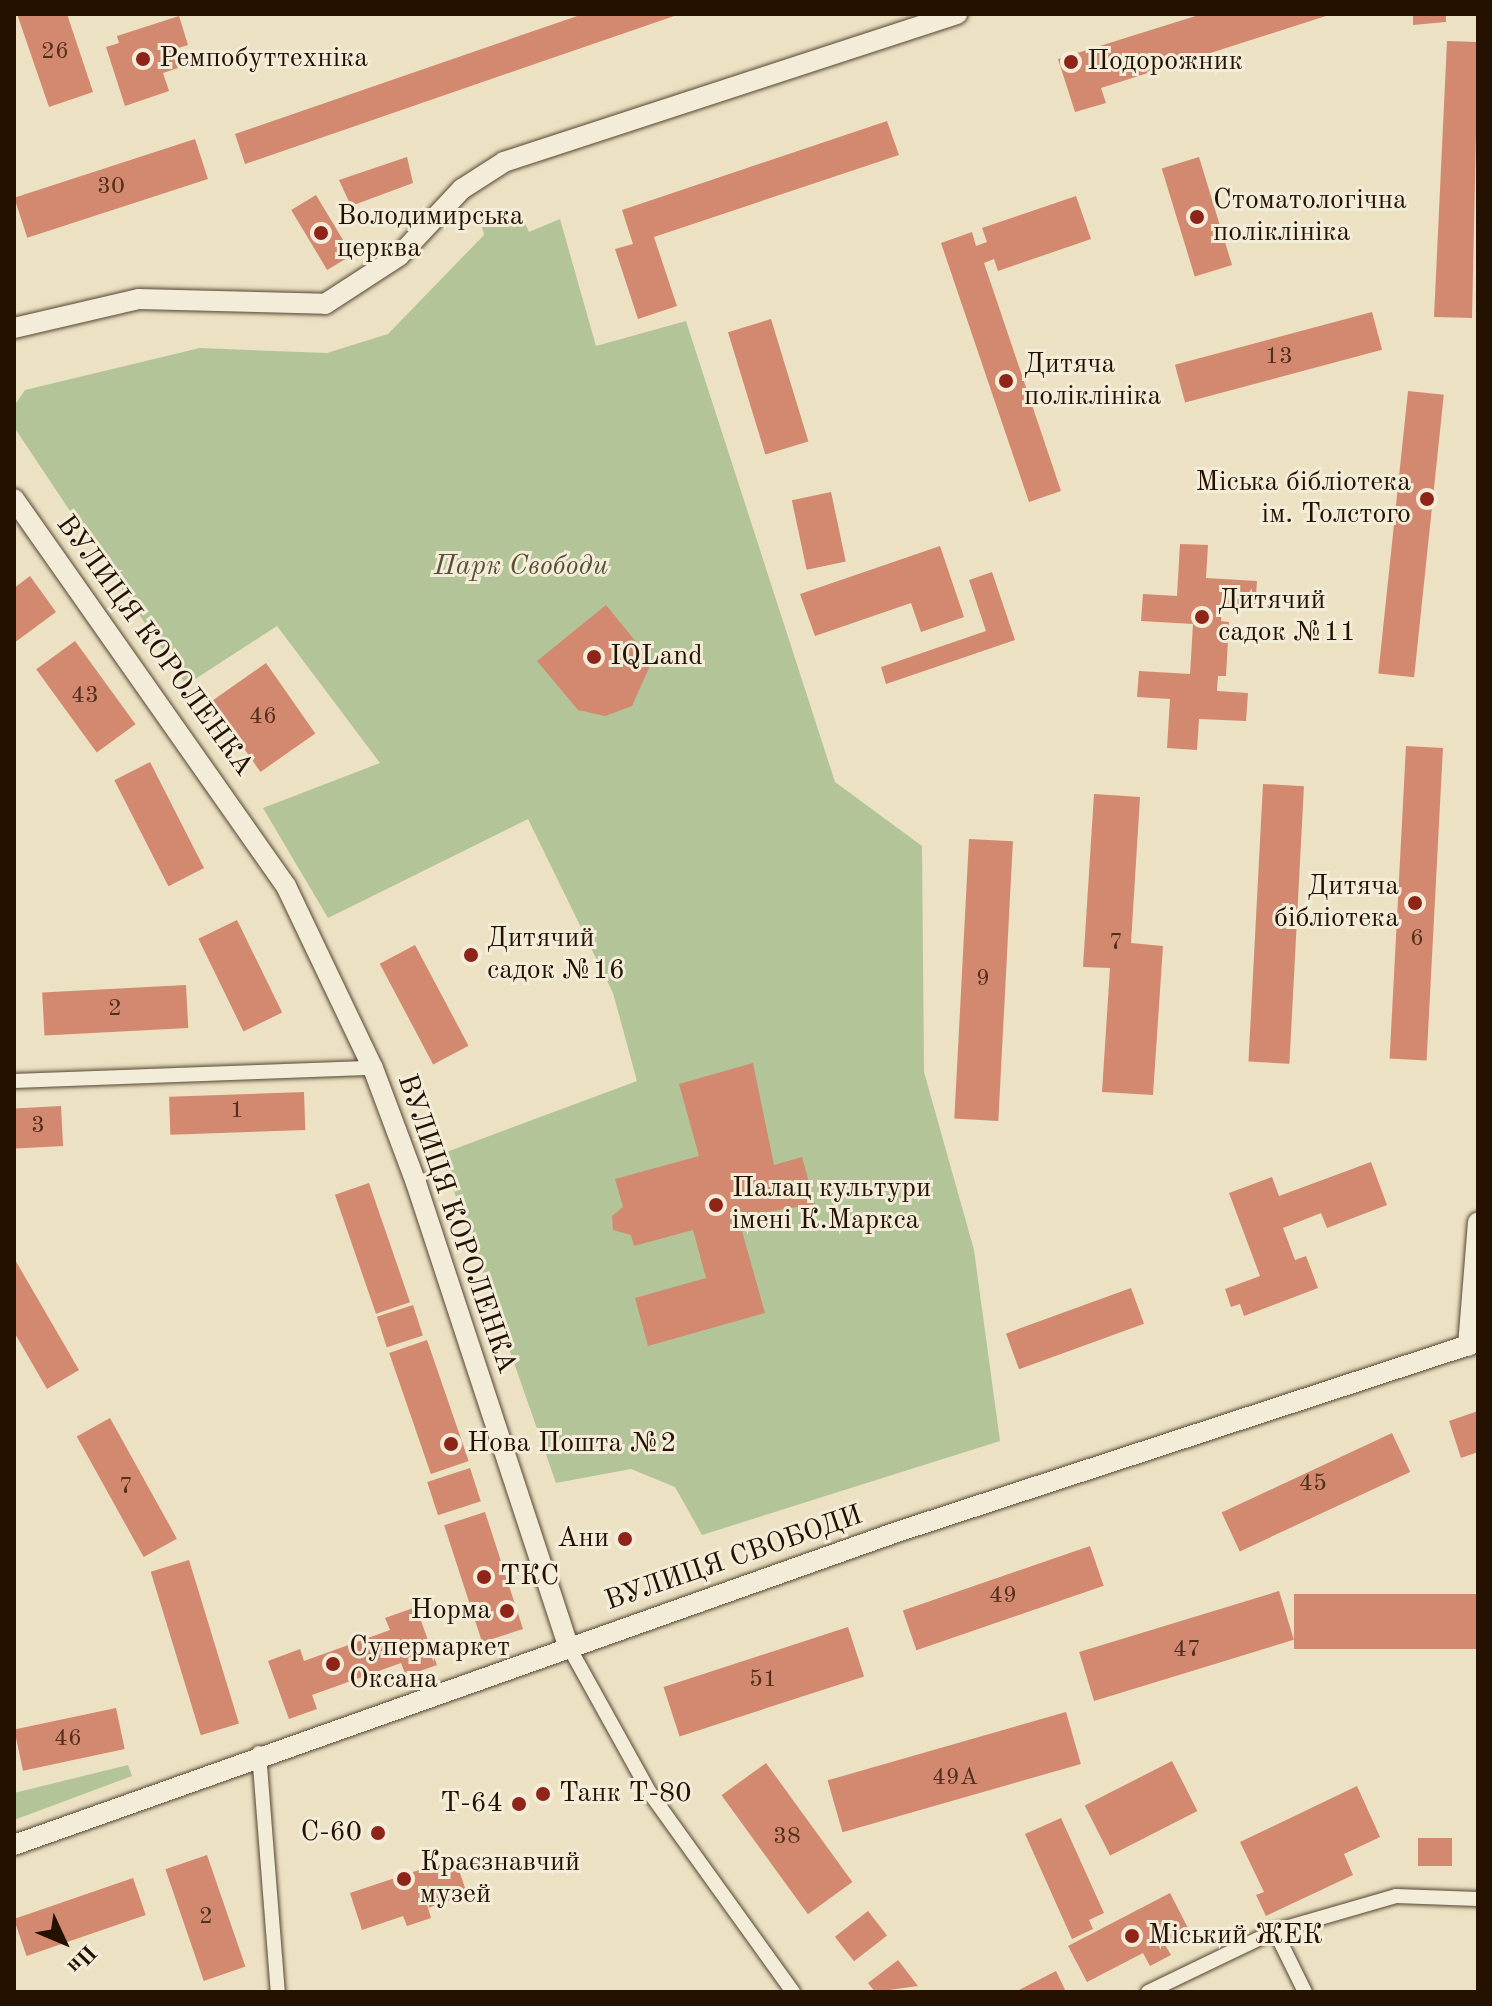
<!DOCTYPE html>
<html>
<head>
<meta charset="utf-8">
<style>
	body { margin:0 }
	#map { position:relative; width:1492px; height:2006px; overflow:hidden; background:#ece1c3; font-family:"Old Standard TT",serif }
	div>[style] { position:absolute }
	.green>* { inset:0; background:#b3c498 }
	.building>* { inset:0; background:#d3896f; transform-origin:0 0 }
	.roads { filter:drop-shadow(0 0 2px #564531) drop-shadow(0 0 2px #564531) }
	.street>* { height:14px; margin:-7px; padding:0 7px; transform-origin:7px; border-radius:7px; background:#f3ecd8 }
	.secondary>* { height:20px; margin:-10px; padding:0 10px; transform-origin:10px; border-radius:10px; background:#f3ecd8 }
	.dots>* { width:22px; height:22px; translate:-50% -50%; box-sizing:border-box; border:4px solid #f3ecd8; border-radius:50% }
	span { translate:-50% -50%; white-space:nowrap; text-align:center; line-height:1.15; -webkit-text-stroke:6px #f3ecd8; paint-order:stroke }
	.number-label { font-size:24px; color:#502f1c }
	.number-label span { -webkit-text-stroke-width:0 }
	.poi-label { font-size:28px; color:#241100 }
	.left { translate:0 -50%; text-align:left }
	.right { translate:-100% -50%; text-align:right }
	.park-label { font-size:28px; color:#565035; font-style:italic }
	.street-label { font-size:28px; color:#241100 }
	.frame { position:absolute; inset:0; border:16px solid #241100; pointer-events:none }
	.north { position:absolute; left:24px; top:1902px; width:80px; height:80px; -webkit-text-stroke:6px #f3ecd8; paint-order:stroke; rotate:134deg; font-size:22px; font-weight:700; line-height:32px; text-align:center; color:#241100 }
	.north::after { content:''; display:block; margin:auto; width:28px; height:36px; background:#241100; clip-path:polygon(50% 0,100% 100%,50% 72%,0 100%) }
</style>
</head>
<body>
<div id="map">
	<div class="green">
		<i style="clip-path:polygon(520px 212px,529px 232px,560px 219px,596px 346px,686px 321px,835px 782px,922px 846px,924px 1072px,974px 1250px,1000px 1441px,702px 1535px,675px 1487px,631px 1469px,556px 1483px,441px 1154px,637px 1081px,613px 993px,528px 819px,328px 918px,263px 808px,380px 763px,277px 626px,186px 685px,14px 427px,14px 406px,25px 390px,200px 348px,327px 353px,388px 334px,484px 235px,482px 227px)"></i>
		<i style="clip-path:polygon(128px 1765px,132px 1776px,14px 1820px,14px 1793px)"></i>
	</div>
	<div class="building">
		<i style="clip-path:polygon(17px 14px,67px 14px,93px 92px,49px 107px)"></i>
		<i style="clip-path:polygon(583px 14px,680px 14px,245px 164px,235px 134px)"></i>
		<i style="clip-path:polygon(1202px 14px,1329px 15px,1101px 88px,1106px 103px,1075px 112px,1058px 59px)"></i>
		<i style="clip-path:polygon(1413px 14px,1446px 14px,1446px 22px,1413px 25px)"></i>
		<i style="clip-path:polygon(179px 16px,188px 45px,172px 50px,178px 68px,163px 73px,169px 91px,125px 106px,106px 47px,119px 43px,117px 36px)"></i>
		<i style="clip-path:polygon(1447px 41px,1478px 42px,1472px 318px,1434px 317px)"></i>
		<i style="clip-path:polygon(887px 121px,899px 155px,654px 237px,677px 306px,638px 319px,615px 249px,633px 244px,622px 210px)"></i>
		<i style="left:195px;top:139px;width:42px;height:190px;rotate:72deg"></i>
		<i style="clip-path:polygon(407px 157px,413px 183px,351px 206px,339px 180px)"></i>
		<i style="left:1199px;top:157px;width:113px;height:39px;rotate:73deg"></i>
		<i style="left:316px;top:195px;width:70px;height:29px;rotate:59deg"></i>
		<i style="clip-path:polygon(1076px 196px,1091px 239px,998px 271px,994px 259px,984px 263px,1061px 491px,1029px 502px,941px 243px,972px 232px,976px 246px,987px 242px,982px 228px)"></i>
		<i style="left:1372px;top:312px;width:39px;height:204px;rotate:75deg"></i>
		<i style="left:771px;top:319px;width:128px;height:45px;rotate:73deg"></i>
		<i style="left:1408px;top:391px;width:36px;height:284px;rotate:6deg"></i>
		<i style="left:831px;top:492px;width:71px;height:40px;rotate:78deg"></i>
		<i style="clip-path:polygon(1180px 544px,1208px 545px,1206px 578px,1257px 581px,1255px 610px,1222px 608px,1221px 621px,1229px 622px,1226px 676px,1218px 676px,1217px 691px,1248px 693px,1246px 721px,1199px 719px,1197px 750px,1167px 748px,1170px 699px,1137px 697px,1139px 671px,1190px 674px,1193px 624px,1141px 621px,1143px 594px,1177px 596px)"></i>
		<i style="clip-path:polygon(940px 546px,964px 617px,921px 632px,911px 603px,815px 636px,800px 594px)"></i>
		<i style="clip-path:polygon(992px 572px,1015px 640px,886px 684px,881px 667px,986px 631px,969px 580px)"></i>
		<i style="clip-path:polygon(30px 576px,56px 612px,14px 643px,14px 588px)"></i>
		<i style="clip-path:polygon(606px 605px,646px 654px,649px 668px,632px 706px,605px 716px,578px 710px,537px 661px)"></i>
		<i style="left:75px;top:641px;width:103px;height:48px;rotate:54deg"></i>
		<i style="left:266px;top:663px;width:86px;height:67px;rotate:55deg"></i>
		<i style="left:1406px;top:746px;width:37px;height:313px;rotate:3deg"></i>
		<i style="left:150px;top:762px;width:119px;height:40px;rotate:63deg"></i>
		<i style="left:1263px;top:784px;width:41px;height:278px;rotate:3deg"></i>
		<i style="clip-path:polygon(1094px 794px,1140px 797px,1131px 943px,1163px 946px,1153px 1095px,1102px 1092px,1110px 968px,1083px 967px)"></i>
		<i style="left:969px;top:839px;width:44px;height:280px;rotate:3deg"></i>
		<i style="left:237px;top:920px;width:103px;height:43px;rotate:64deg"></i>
		<i style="left:415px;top:945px;width:114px;height:40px;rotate:62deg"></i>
		<i style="left:186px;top:985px;width:43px;height:144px;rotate:87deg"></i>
		<i style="clip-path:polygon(753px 1063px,774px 1165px,802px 1157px,815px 1204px,738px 1217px,765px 1313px,648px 1346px,635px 1298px,706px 1278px,693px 1230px,634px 1246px,631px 1235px,613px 1230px,612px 1216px,623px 1207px,615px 1179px,699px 1156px,679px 1084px)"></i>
		<i style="left:304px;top:1092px;width:38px;height:135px;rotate:88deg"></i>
		<i style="left:61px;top:1106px;width:40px;height:47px;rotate:87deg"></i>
		<i style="clip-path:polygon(1371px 1162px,1387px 1205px,1327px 1228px,1321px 1213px,1283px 1228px,1295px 1260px,1306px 1256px,1318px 1288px,1244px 1316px,1240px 1304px,1231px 1307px,1225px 1289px,1260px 1276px,1229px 1193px,1272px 1177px,1279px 1196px)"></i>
		<i style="left:369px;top:1183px;width:126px;height:36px;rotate:71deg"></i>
		<i style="clip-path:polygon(14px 1258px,79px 1370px,47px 1389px,14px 1332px)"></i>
		<i style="left:1131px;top:1288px;width:38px;height:133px;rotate:70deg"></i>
		<i style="left:413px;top:1305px;width:32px;height:38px;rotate:72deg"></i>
		<i style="left:427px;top:1340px;width:128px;height:40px;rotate:71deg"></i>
		<i style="clip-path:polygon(1478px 1411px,1478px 1452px,1461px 1458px,1449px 1421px)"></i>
		<i style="left:110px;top:1418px;width:138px;height:38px;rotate:61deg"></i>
		<i style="left:1392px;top:1433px;width:43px;height:188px;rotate:65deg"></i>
		<i style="left:470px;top:1468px;width:35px;height:45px;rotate:72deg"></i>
		<i style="left:485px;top:1512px;width:123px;height:43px;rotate:72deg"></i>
		<i style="left:1090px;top:1546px;width:42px;height:198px;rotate:71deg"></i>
		<i style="left:189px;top:1560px;width:171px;height:40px;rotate:73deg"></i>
		<i style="left:1279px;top:1591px;width:51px;height:209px;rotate:73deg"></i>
		<i style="left:1478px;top:1594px;width:55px;height:184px;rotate:90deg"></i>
		<i style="clip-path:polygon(416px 1607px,437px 1665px,406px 1676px,401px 1663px,312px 1695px,317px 1709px,289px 1719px,268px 1661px,300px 1649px,304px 1661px,390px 1630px,385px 1618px)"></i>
		<i style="left:848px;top:1627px;width:52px;height:194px;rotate:72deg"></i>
		<i style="left:116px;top:1708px;width:42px;height:104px;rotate:78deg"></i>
		<i style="left:1066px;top:1712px;width:54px;height:248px;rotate:74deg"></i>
		<i style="left:1172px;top:1761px;width:56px;height:98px;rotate:63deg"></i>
		<i style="left:766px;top:1763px;width:147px;height:55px;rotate:54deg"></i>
		<i style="clip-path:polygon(1357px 1786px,1380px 1837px,1344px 1854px,1353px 1875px,1266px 1916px,1256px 1895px,1264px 1892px,1240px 1842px)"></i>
		<i style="clip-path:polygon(1061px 1818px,1104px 1913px,1089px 1920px,1093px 1929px,1072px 1939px,1025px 1834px)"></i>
		<i style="left:1418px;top:1838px;width:34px;height:28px"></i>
		<i style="left:207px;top:1855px;width:118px;height:44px;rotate:71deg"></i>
		<i style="clip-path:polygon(455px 1858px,467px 1894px,428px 1908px,431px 1918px,407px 1926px,403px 1916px,362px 1930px,350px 1893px)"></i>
		<i style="left:133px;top:1878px;width:39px;height:126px;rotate:71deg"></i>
		<i style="clip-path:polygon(1170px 1893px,1189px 1930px,1164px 1943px,1171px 1955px,1150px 1966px,1143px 1953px,1087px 1982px,1068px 1946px)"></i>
		<i style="left:868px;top:1911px;width:31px;height:42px;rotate:52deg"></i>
		<i style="clip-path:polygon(898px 1960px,918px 1986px,875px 1992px,868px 1983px)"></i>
		<i style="clip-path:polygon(1056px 1971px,1066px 1992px,1015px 1992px)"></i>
	</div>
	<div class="roads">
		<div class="street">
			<i style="left:14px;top:1081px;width:359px;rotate:-2.1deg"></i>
			<i style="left:569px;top:1647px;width:167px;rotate:61deg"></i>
			<i style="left:650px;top:1793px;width:245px;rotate:54.3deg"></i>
			<i style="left:259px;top:1753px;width:240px;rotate:85.5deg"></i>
			<i style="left:1275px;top:1931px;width:68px;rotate:63.8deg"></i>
			<i style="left:1148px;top:1992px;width:141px;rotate:-25.7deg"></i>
			<i style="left:1275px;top:1931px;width:126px;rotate:-16.1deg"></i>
			<i style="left:1396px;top:1896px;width:82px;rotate:2.1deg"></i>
		</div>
		<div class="secondary">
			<i style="left:14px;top:328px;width:128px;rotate:-13.1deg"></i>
			<i style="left:139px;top:299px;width:186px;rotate:1.5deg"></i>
			<i style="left:325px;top:304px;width:88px;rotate:-33deg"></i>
			<i style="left:399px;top:256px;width:92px;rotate:-46.8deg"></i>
			<i style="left:462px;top:189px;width:50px;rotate:-32.7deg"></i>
			<i style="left:504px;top:162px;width:477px;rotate:-18.1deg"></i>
			<i style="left:14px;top:499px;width:473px;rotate:54.9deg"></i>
			<i style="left:286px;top:886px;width:202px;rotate:64.5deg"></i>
			<i style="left:373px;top:1068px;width:123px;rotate:69.5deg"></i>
			<i style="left:416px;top:1183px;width:489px;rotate:71.8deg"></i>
			<i style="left:1468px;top:1346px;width:124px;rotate:-85.4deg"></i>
			<i style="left:14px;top:1845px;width:937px;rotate:-19.52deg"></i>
			<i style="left:897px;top:1532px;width:611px;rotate:-18.11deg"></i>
		</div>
	</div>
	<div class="dots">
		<i style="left:143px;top:59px;background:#8f2418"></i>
		<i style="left:1071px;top:62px;background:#8f2418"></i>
		<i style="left:1197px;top:217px;background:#8f2418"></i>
		<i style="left:321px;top:233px;background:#8f2418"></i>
		<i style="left:1006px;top:381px;background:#8f2418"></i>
		<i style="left:1427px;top:499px;background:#8f2418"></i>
		<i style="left:1202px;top:617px;background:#8f2418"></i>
		<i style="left:594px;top:657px;background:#8f2418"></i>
		<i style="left:1415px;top:903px;background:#8f2418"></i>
		<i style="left:471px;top:955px;background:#8f2418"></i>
		<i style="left:716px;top:1205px;background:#8f2418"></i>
		<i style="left:451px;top:1444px;background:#8f2418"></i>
		<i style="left:625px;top:1539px;background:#8f2418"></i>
		<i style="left:484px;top:1577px;background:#8f2418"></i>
		<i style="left:507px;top:1611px;background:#8f2418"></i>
		<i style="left:333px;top:1664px;background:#8f2418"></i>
		<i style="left:543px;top:1794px;background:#8f2418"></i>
		<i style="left:519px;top:1804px;background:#8f2418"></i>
		<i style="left:378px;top:1833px;background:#8f2418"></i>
		<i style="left:404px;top:1879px;background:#8f2418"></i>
		<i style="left:1132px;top:1936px;background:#8f2418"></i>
	</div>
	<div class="number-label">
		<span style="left:55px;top:53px">26</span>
		<span style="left:111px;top:188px">30</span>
		<span style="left:1279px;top:358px">13</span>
		<span style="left:85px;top:697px">43</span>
		<span style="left:263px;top:718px">46</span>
		<span style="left:1417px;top:940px">6</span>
		<span style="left:1116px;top:944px">7</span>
		<span style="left:983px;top:980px">9</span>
		<span style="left:115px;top:1010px">2</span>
		<span style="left:237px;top:1112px">1</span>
		<span style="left:38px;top:1127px">3</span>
		<span style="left:1313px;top:1485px">45</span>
		<span style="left:126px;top:1488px">7</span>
		<span style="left:1003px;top:1597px">49</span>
		<span style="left:1187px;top:1651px">47</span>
		<span style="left:763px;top:1681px">51</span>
		<span style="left:68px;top:1740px">46</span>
		<span style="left:955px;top:1779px">49А</span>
		<span style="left:787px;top:1838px">38</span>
		<span style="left:206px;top:1918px">2</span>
	</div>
	<div class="poi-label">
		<span class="left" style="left:159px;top:59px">Ремпобуттехніка</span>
		<span class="left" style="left:1087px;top:62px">Подорожник</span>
		<span class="left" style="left:1213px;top:217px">Стоматологічна<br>поліклініка</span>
		<span class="left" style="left:337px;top:233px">Володимирська<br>церква</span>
		<span class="left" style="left:1024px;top:381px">Дитяча<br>поліклініка</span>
		<span class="right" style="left:1411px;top:499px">Міська бібліотека<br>ім. Толстого</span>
		<span class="left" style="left:1218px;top:617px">Дитячий<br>садок №11</span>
		<span class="left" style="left:610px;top:657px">IQLand</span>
		<span class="right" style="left:1399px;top:903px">Дитяча<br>бібліотека</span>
		<span class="left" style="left:487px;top:955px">Дитячий<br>садок №16</span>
		<span class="left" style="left:732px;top:1205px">Палац культури<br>імені К.Маркса</span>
		<span class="left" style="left:467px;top:1444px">Нова Пошта №2</span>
		<span class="right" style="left:609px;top:1539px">Ани</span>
		<span class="left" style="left:500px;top:1577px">ТКС</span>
		<span class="right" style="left:491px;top:1611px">Норма</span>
		<span class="left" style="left:349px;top:1664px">Супермаркет<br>Оксана</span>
		<span class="left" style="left:559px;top:1794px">Танк Т-80</span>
		<span class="right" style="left:503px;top:1804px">Т-64</span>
		<span class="right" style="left:362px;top:1833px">С-60</span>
		<span class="left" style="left:420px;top:1879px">Краєзнавчий<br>музей</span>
		<span class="left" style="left:1148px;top:1936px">Міський ЖЕК</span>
	</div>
	<div class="park-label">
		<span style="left:521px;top:567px">Парк Свободи</span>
	</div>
	<div class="street-label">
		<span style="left:154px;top:646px;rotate:54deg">ВУЛИЦЯ КОРОЛЕНКА</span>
		<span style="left:456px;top:1224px;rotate:71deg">ВУЛИЦЯ КОРОЛЕНКА</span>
		<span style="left:734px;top:1559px;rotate:-19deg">ВУЛИЦЯ СВОБОДИ</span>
	</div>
	<div class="frame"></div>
	<div class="north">Пн</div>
</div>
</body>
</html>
